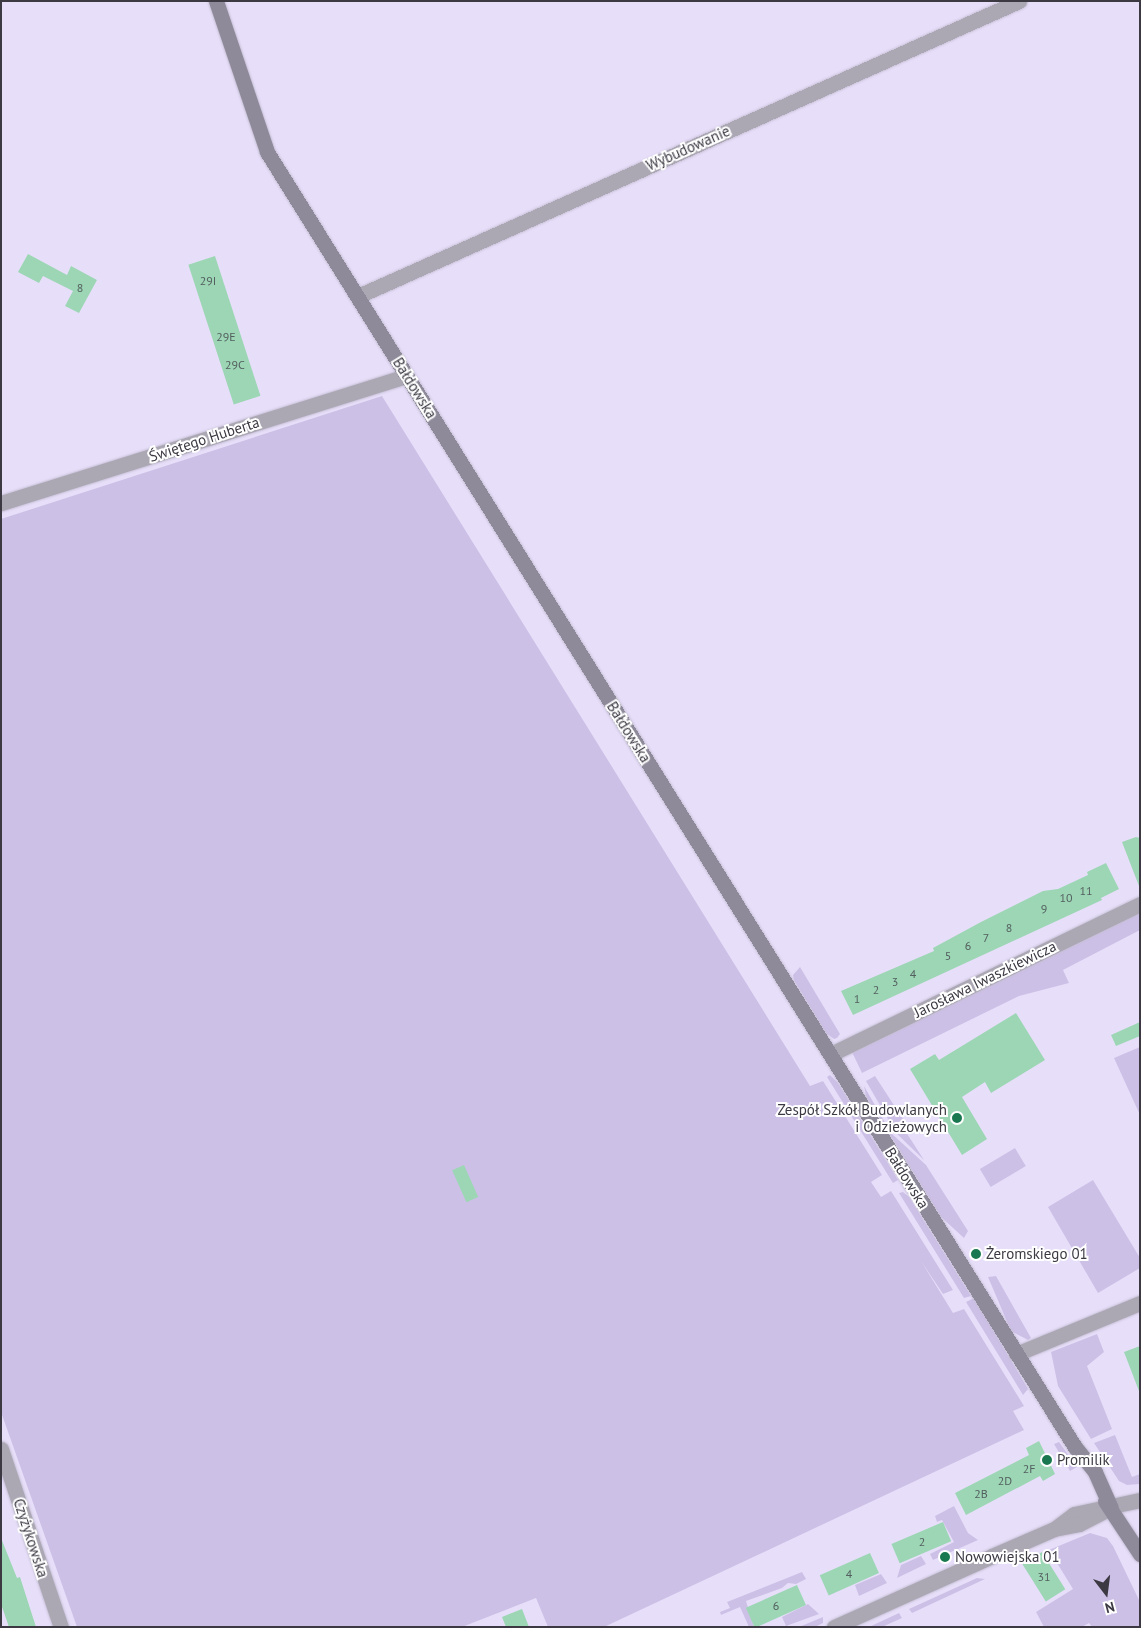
<!DOCTYPE html>
<html>
<head>
<meta charset="utf-8">
<style>
	body { margin:0 }
	#map { position:relative; width:1141px; height:1628px; overflow:hidden; background:#e7dff9; font-family:"PT Sans",sans-serif }
	div>[style] { position:absolute }
	.green>* { inset:0; background:#cdc0e7; transform-origin:0 0 }
	.building>* { inset:0; background:#9cd6b5; transform-origin:0 0 }
	.roads { filter:drop-shadow(0 0 1px #c5bed5) drop-shadow(0 0 1px #c5bed5) }
	.street>* { height:15px; margin:-7.5px; padding:0 7.5px; transform-origin:7.5px; border-radius:7.5px; background:#aba7b3 }
	.secondary>* { height:15px; margin:-7.5px; padding:0 7.5px; transform-origin:7.5px; border-radius:7.5px; background:#8f8a9a }
	.dots>* { width:14px; height:14px; translate:-50% -50%; box-sizing:border-box; border:2px solid #fff; border-radius:50% }
	span { translate:-50% -50%; white-space:nowrap; text-align:center; line-height:1.15; -webkit-text-stroke:4px #fff; paint-order:stroke }
	.number-label { font-size:12px; color:#546060 }
	.number-label span { -webkit-text-stroke-width:0 }
	.street-label { font-size:15px; color:#3c3943 }
	.poi-label { font-size:15px; color:#3c3943 }
	.right { translate:-100% -50%; text-align:right }
	.left { translate:0 -50%; text-align:left }
	.frame { position:absolute; inset:0; border:2px solid #3c3943; pointer-events:none }
	.north { position:absolute; left:1081px; top:1568px; width:50px; height:50px; -webkit-text-stroke:4px #fff; paint-order:stroke; rotate:165deg; font-size:14px; font-weight:700; line-height:20px; text-align:center; color:#3c3943 }
	.north::after { content:''; display:block; margin:auto; width:18px; height:22px; background:#3c3943; clip-path:polygon(50% 0,100% 100%,50% 72%,0 100%) }
</style>
</head>
<body>
<div id="map">
	<div class="green">
		<i style="clip-path:polygon(382px 396px,810px 1086px,823px 1081px,882px 1175px,871px 1182px,881px 1197px,891px 1191px,953px 1290px,943px 1294px,921px 1261px,953px 1313px,964px 1309px,1024px 1406px,1013px 1411px,1024px 1430px,604px 1627px,548px 1627px,536px 1598px,462px 1627px,77px 1627px,1px 1412px,1px 519px)"></i>
		<i style="clip-path:polygon(1140px 911px,1140px 930px,1063px 970px,1069px 983px,1019px 996px,862px 1073px,852px 1052px)"></i>
		<i style="clip-path:polygon(800px 967px,840px 1034px,837px 1038px,834px 1039px,826px 1033px,794px 980px,793px 975px)"></i>
		<i style="clip-path:polygon(1140px 1047px,1140px 1115px,1114px 1058px)"></i>
		<i style="clip-path:polygon(830px 1075px,838px 1083px,898px 1180px,893px 1183px,827px 1077px)"></i>
		<i style="clip-path:polygon(875px 1076px,903px 1119px,892px 1126px,866px 1081px)"></i>
		<i style="clip-path:polygon(864px 1086px,891px 1133px,926px 1165px,968px 1231px,964px 1238px,941px 1217px,866px 1096px)"></i>
		<i style="clip-path:polygon(900px 1128px,906px 1132px,924px 1160px,895px 1132px)"></i>
		<i style="left:1015px;top:1148px;width:21px;height:41px;rotate:59deg"></i>
		<i style="clip-path:polygon(1093px 1180px,1140px 1258px,1140px 1268px,1098px 1293px,1048px 1207px)"></i>
		<i style="clip-path:polygon(903px 1192px,909px 1197px,971px 1296px,964px 1298px,899px 1193px)"></i>
		<i style="clip-path:polygon(996px 1276px,1031px 1338px,1028px 1340px,1011px 1331px,988px 1277px)"></i>
		<i style="clip-path:polygon(974px 1298px,1028px 1389px,1023px 1395px,966px 1302px)"></i>
		<i style="clip-path:polygon(1097px 1334px,1104px 1352px,1087px 1366px,1112px 1429px,1091px 1439px,1058px 1386px,1051px 1352px)"></i>
		<i style="clip-path:polygon(1115px 1435px,1132px 1477px,1140px 1474px,1140px 1484px,1127px 1485px,1119px 1481px,1094px 1443px)"></i>
		<i style="clip-path:polygon(1059px 1442px,1077px 1467px,1070px 1471px,1054px 1444px)"></i>
		<i style="clip-path:polygon(954px 1506px,968px 1533px,978px 1540px,933px 1560px,930px 1554px,954px 1542px,942px 1520px,937px 1522px,935px 1516px)"></i>
		<i style="clip-path:polygon(1090px 1533px,1107px 1538px,1113px 1546px,1140px 1602px,1140px 1627px,1092px 1627px,1089px 1623px,1082px 1627px,1044px 1627px,1036px 1612px,1073px 1589px,1049px 1550px)"></i>
		<i style="clip-path:polygon(921px 1556px,926px 1564px,897px 1578px,901px 1565px)"></i>
		<i style="clip-path:polygon(802px 1572px,806px 1579px,796px 1584px,788px 1583px,782px 1588px,746px 1601px,754px 1627px,749px 1627px,740px 1607px,721px 1615px,720px 1612px,730px 1608px,727px 1602px)"></i>
		<i style="clip-path:polygon(881px 1574px,887px 1583px,859px 1596px,855px 1585px)"></i>
		<i style="clip-path:polygon(977px 1578px,985px 1579px,912px 1613px,909px 1609px)"></i>
		<i style="clip-path:polygon(808px 1604px,819px 1614px,786px 1626px,782px 1617px)"></i>
		<i style="clip-path:polygon(899px 1613px,902px 1618px,882px 1627px,869px 1627px)"></i>
		<i style="clip-path:polygon(823px 1617px,823px 1623px,815px 1627px,799px 1627px)"></i>
	</div>
	<div class="building">
		<i style="clip-path:polygon(28px 254px,67px 275px,71px 266px,97px 280px,79px 313px,65px 306px,73px 291px,43px 276px,39px 283px,18px 272px)"></i>
		<i style="left:215px;top:256px;width:147px;height:28px;rotate:72deg"></i>
		<i style="clip-path:polygon(1136px 837px,1140px 838px,1139px 886px,1122px 842px)"></i>
		<i style="clip-path:polygon(1106px 863px,1119px 889px,1101px 898px,1102px 900px,853px 1015px,841px 991px,934px 951px,933px 948px,981px 922px,1043px 891px,1058px 889px,1088px 875px,1087px 872px)"></i>
		<i style="clip-path:polygon(1016px 1013px,1045px 1060px,991px 1093px,985px 1082px,962px 1097px,987px 1139px,962px 1155px,910px 1069px,935px 1054px,939px 1060px)"></i>
		<i style="clip-path:polygon(1140px 1022px,1140px 1036px,1116px 1046px,1111px 1035px)"></i>
		<i style="left:464px;top:1165px;width:35px;height:13px;rotate:66deg"></i>
		<i style="clip-path:polygon(1140px 1346px,1140px 1390px,1139px 1391px,1124px 1352px)"></i>
		<i style="clip-path:polygon(1039px 1441px,1055px 1474px,1043px 1481px,1040px 1476px,966px 1515px,955px 1493px,1029px 1455px,1026px 1448px)"></i>
		<i style="left:943px;top:1522px;width:21px;height:56px;rotate:67deg"></i>
		<i style="clip-path:polygon(1px 1538px,17px 1578px,20px 1577px,36px 1627px,9px 1627px,1px 1604px)"></i>
		<i style="left:1042px;top:1552px;width:44px;height:23px;rotate:58deg"></i>
		<i style="left:870px;top:1553px;width:22px;height:55px;rotate:66deg"></i>
		<i style="left:797px;top:1585px;width:22px;height:56px;rotate:66deg"></i>
		<i style="clip-path:polygon(522px 1609px,529px 1627px,506px 1627px,502px 1617px)"></i>
	</div>
	<div class="roads">
		<div class="street">
			<i style="left:358px;top:296px;width:724px;rotate:-24.05deg"></i>
			<i style="left:1px;top:503px;width:425px;rotate:-17.4deg"></i>
			<i style="left:831px;top:1054px;width:343px;rotate:-25.9deg"></i>
			<i style="left:1016px;top:1354px;width:134px;rotate:-22.4deg"></i>
			<i style="left:1px;top:1449px;width:188px;rotate:71.4deg"></i>
			<i style="left:1057px;top:1527px;width:21px;rotate:-37deg"></i>
			<i style="left:1074px;top:1514px;width:67px;rotate:-12deg"></i>
			<i style="left:834px;top:1627px;width:173px;rotate:-24.2deg"></i>
			<i style="left:992px;top:1556px;width:68px;rotate:-23.5deg"></i>
			<i style="left:1054px;top:1529px;width:25px;rotate:-11deg"></i>
			<i style="left:1079px;top:1524px;width:36px;rotate:-27deg"></i>
		</div>
		<div class="secondary">
			<i style="left:216px;top:1px;width:159px;rotate:71.3deg"></i>
			<i style="left:267px;top:152px;width:1526px;rotate:58.04deg"></i>
			<i style="left:1075px;top:1447px;width:32px;rotate:51deg"></i>
			<i style="left:1095px;top:1472px;width:39px;rotate:66deg"></i>
			<i style="left:1105px;top:1501px;width:64px;rotate:56.6deg"></i>
		</div>
	</div>
	<div class="dots">
		<i style="left:957px;top:1118px;background:#19784f"></i>
		<i style="left:976px;top:1254px;background:#19784f"></i>
		<i style="left:1047px;top:1460px;background:#19784f"></i>
		<i style="left:945px;top:1557px;background:#19784f"></i>
	</div>
	<div class="number-label">
		<span style="left:208px;top:281px">29I</span>
		<span style="left:80px;top:288px">8</span>
		<span style="left:226px;top:337px">29E</span>
		<span style="left:235px;top:365px">29C</span>
		<span style="left:1086px;top:891px">11</span>
		<span style="left:1066px;top:898px">10</span>
		<span style="left:1044px;top:909px">9</span>
		<span style="left:1009px;top:928px">8</span>
		<span style="left:986px;top:938px">7</span>
		<span style="left:968px;top:946px">6</span>
		<span style="left:948px;top:956px">5</span>
		<span style="left:913px;top:974px">4</span>
		<span style="left:895px;top:982px">3</span>
		<span style="left:876px;top:990px">2</span>
		<span style="left:857px;top:999px">1</span>
		<span style="left:1029px;top:1469px">2F</span>
		<span style="left:1005px;top:1481px">2D</span>
		<span style="left:981px;top:1494px">2B</span>
		<span style="left:922px;top:1542px">2</span>
		<span style="left:849px;top:1574px">4</span>
		<span style="left:1044px;top:1577px">31</span>
		<span style="left:776px;top:1606px">6</span>
	</div>
	<div class="street-label">
		<span style="left:688px;top:148px;rotate:-24deg">Wybudowanie</span>
		<span style="left:415px;top:388px;rotate:58deg">Bałdowska</span>
		<span style="left:204px;top:439px;rotate:-18deg">Świętego Huberta</span>
		<span style="left:629px;top:732px;rotate:58deg">Bałdowska</span>
		<span style="left:985px;top:979px;rotate:-26deg">Jarosława Iwaszkiewicza</span>
		<span style="left:907px;top:1178px;rotate:58deg">Bałdowska</span>
		<span style="left:31px;top:1538px;rotate:72deg">Czyżykowska</span>
	</div>
	<div class="poi-label">
		<span class="right" style="left:947px;top:1118px">Zespół Szkół Budowlanych<br>i Odzieżowych</span>
		<span class="left" style="left:986px;top:1254px">Żeromskiego 01</span>
		<span class="left" style="left:1057px;top:1460px">Promilik</span>
		<span class="left" style="left:955px;top:1557px">Nowowiejska 01</span>
	</div>
	<div class="frame"></div>
	<div class="north">N</div>
</div>
</body>
</html>
